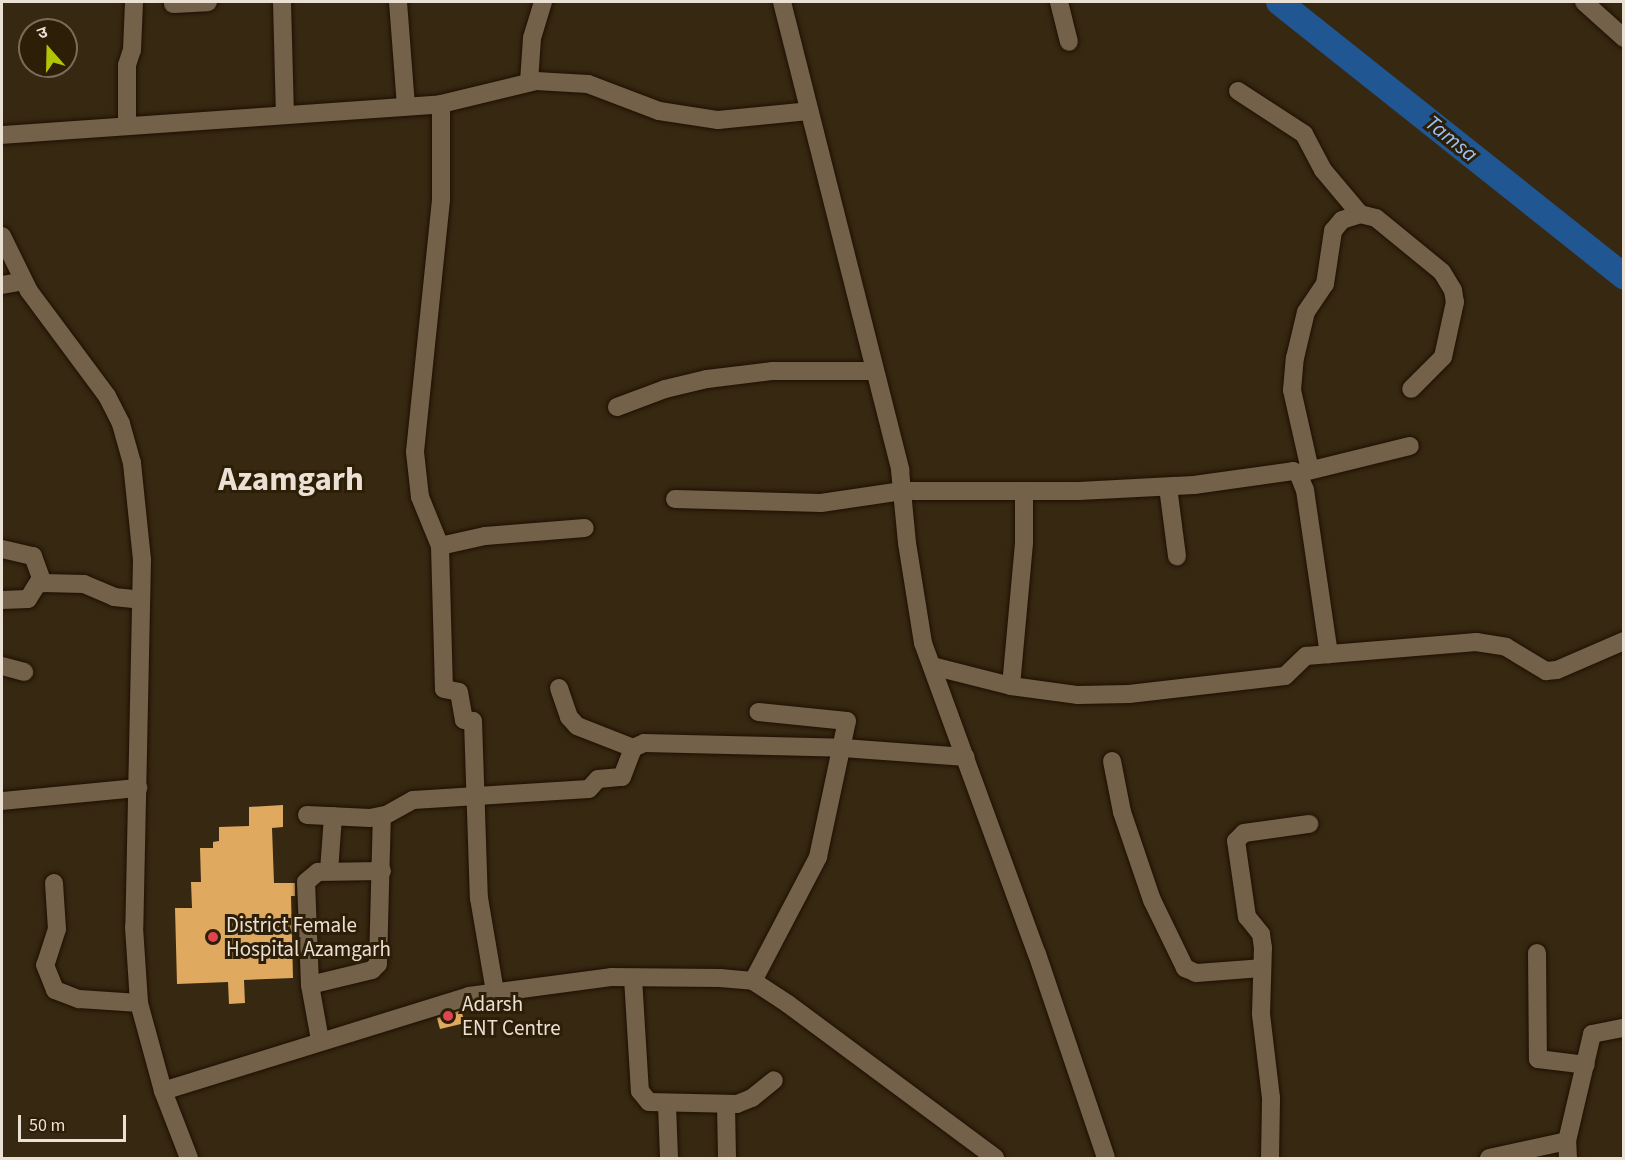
<!DOCTYPE html>
<html>
<head>
<meta charset="utf-8">
<style>
	body { margin:0 }
	#map { position:relative; width:1625px; height:1160px; overflow:hidden; background:#372812; font-family:"Source Sans 3","Noto Sans Devanagari",sans-serif }
	div>[style] { position:absolute }
	.river>* { height:26px; margin:-13px; padding:0 13px; transform-origin:13px; border-radius:13px; background:#205792 }
	.building>* { inset:0; background:#dfaa60 }
	.roads { filter:drop-shadow(0 0 2px #1e1000) drop-shadow(0 0 2px #1e1000) }
	.minor>* { height:18px; margin:-9px; padding:0 9px; transform-origin:9px; border-radius:9px; background:#73614a }
	.dots>* { width:16px; height:16px; translate:-50% -50%; box-sizing:border-box; border:3px solid #2d1e08; border-radius:50% }
	span { translate:-50% -50%; white-space:nowrap; text-align:center; line-height:1.15; -webkit-text-stroke:6px #2d1e08; paint-order:stroke }
	.poi-label { font-size:21px; color:#eae0d3 }
	.left { translate:0 -50%; text-align:left }
	.water-label { font-size:22px; color:#97c2f4; font-style:italic }
	.town-label { font-size:33px; color:#eae0d3; font-weight:700 }
	.frame { position:absolute; inset:0; border:3px solid #eae0d3; pointer-events:none }
	.north { position:absolute; left:18px; top:18px; width:60px; height:60px; box-sizing:border-box; background:#2d1e08; border:2px solid #796c59; border-radius:50%; rotate:340deg; font-size:16px; font-weight:700; line-height:24px; text-align:center; color:#eae0d3 }
	.north::after { content:''; display:block; margin:auto; width:21px; height:27px; background:#afc505; clip-path:polygon(50% 0,100% 100%,50% 72%,0 100%) }
	.scale { position:absolute; left:18px; top:1115px; width:108px; height:27px; box-sizing:border-box; border:3px solid #eae0d3; border-top:0; padding-left:8px; font-size:18px; line-height:21px; white-space:nowrap; color:#eae0d3; -webkit-text-stroke:4px #2d1e08; paint-order:stroke }
</style>
</head>
<body>
<div id="map">
	<div class="river">
		<i style="left:1279px;top:2px;width:441px;rotate:38.5deg"></i>
	</div>
	<div class="building">
		<i style="clip-path:polygon(283px 805px,283px 827px,272px 828px,274px 883px,295px 883px,295px 896px,291px 896px,293px 978px,244px 980px,245px 1003px,229px 1004px,228px 982px,177px 984px,175px 908px,192px 908px,191px 882px,201px 882px,200px 848px,213px 848px,213px 842px,219px 841px,219px 827px,249px 826px,249px 807px)"></i>
		<i style="clip-path:polygon(461px 1010px,465px 1023px,440px 1029px,437px 1018px)"></i>
	</div>
	<div class="roads">
		<div class="minor">
			<i style="left:282px;top:2px;width:113px;rotate:88.5deg"></i>
			<i style="left:398px;top:2px;width:104px;rotate:85.6deg"></i>
			<i style="left:782px;top:2px;width:483px;rotate:75.8deg"></i>
			<i style="left:900px;top:470px;width:73px;rotate:84.5deg"></i>
			<i style="left:907px;top:543px;width:101px;rotate:80.9deg"></i>
			<i style="left:923px;top:643px;width:331px;rotate:69.9deg"></i>
			<i style="left:1037px;top:954px;width:215px;rotate:71.3deg"></i>
			<i style="left:1059px;top:2px;width:41px;rotate:76deg"></i>
			<i style="left:1584px;top:2px;width:54px;rotate:42deg"></i>
			<i style="left:173px;top:4px;width:35px;rotate:-3deg"></i>
			<i style="left:529px;top:82px;width:44px;rotate:-86.1deg"></i>
			<i style="left:532px;top:38px;width:38px;rotate:-73deg"></i>
			<i style="left:1238px;top:91px;width:79px;rotate:33.1deg"></i>
			<i style="left:1304px;top:134px;width:41px;rotate:62.2deg"></i>
			<i style="left:1323px;top:170px;width:57px;rotate:49.9deg"></i>
			<i style="left:441px;top:104px;width:96px;rotate:90deg"></i>
			<i style="left:441px;top:200px;width:253px;rotate:95.9deg"></i>
			<i style="left:415px;top:452px;width:45px;rotate:83.7deg"></i>
			<i style="left:420px;top:497px;width:53px;rotate:67.8deg"></i>
			<i style="left:440px;top:546px;width:143px;rotate:88.4deg"></i>
			<i style="left:444px;top:689px;width:15px;rotate:11deg"></i>
			<i style="left:459px;top:692px;width:28px;rotate:80deg"></i>
			<i style="left:464px;top:720px;width:9px;rotate:6deg"></i>
			<i style="left:473px;top:721px;width:177px;rotate:88.1deg"></i>
			<i style="left:479px;top:898px;width:95px;rotate:80.3deg"></i>
			<i style="left:127px;top:125px;width:60px;rotate:-90deg"></i>
			<i style="left:127px;top:65px;width:16px;rotate:-72deg"></i>
			<i style="left:132px;top:50px;width:48px;rotate:-87.6deg"></i>
			<i style="left:2px;top:135px;width:440px;rotate:-4deg"></i>
			<i style="left:441px;top:104px;width:98px;rotate:-13.6deg"></i>
			<i style="left:536px;top:81px;width:52px;rotate:3.3deg"></i>
			<i style="left:588px;top:84px;width:76px;rotate:20.8deg"></i>
			<i style="left:659px;top:111px;width:60px;rotate:8.7deg"></i>
			<i style="left:718px;top:120px;width:91px;rotate:-5.6deg"></i>
			<i style="left:2px;top:236px;width:61px;rotate:63.9deg"></i>
			<i style="left:29px;top:291px;width:131px;rotate:53.4deg"></i>
			<i style="left:107px;top:396px;width:31px;rotate:63deg"></i>
			<i style="left:121px;top:424px;width:41px;rotate:74.2deg"></i>
			<i style="left:132px;top:463px;width:98px;rotate:84.1deg"></i>
			<i style="left:142px;top:560px;width:367px;rotate:91.2deg"></i>
			<i style="left:134px;top:927px;width:76px;rotate:86.2deg"></i>
			<i style="left:139px;top:1003px;width:91px;rotate:74.7deg"></i>
			<i style="left:163px;top:1091px;width:72px;rotate:68.8deg"></i>
			<i style="left:2px;top:285px;width:22px;rotate:-10deg"></i>
			<i style="left:617px;top:407px;width:51px;rotate:-20.6deg"></i>
			<i style="left:665px;top:389px;width:43px;rotate:-13.4deg"></i>
			<i style="left:707px;top:379px;width:65px;rotate:-7deg"></i>
			<i style="left:772px;top:371px;width:103px"></i>
			<i style="left:1310px;top:470px;width:82px;rotate:-102.7deg"></i>
			<i style="left:1292px;top:390px;width:32px;rotate:-85deg"></i>
			<i style="left:1295px;top:358px;width:47px;rotate:-76.6deg"></i>
			<i style="left:1306px;top:312px;width:34px;rotate:-56deg"></i>
			<i style="left:1325px;top:284px;width:54px;rotate:-81.4deg"></i>
			<i style="left:1333px;top:231px;width:14px;rotate:-51deg"></i>
			<i style="left:1342px;top:220px;width:19px;rotate:-18deg"></i>
			<i style="left:1360px;top:214px;width:16px;rotate:14deg"></i>
			<i style="left:1376px;top:218px;width:85px;rotate:39.3deg"></i>
			<i style="left:1442px;top:272px;width:21px;rotate:59deg"></i>
			<i style="left:1453px;top:290px;width:12px;rotate:81deg"></i>
			<i style="left:1455px;top:302px;width:56px;rotate:102.3deg"></i>
			<i style="left:1443px;top:357px;width:45px;rotate:135deg"></i>
			<i style="left:1300px;top:473px;width:113px;rotate:-13.8deg"></i>
			<i style="left:1168px;top:487px;width:70px;rotate:82.6deg"></i>
			<i style="left:675px;top:499px;width:146px;rotate:1.6deg"></i>
			<i style="left:821px;top:503px;width:82px;rotate:-8.4deg"></i>
			<i style="left:902px;top:491px;width:177px"></i>
			<i style="left:1079px;top:491px;width:115px;rotate:-3deg"></i>
			<i style="left:1194px;top:485px;width:100px;rotate:-8deg"></i>
			<i style="left:1293px;top:471px;width:5px;rotate:22deg"></i>
			<i style="left:1298px;top:473px;width:18px;rotate:68deg"></i>
			<i style="left:1305px;top:490px;width:166px;rotate:81.7deg"></i>
			<i style="left:440px;top:546px;width:46px;rotate:-12.5deg"></i>
			<i style="left:485px;top:536px;width:100px;rotate:-4.6deg"></i>
			<i style="left:2px;top:549px;width:32px;rotate:13deg"></i>
			<i style="left:33px;top:556px;width:29px;rotate:70deg"></i>
			<i style="left:43px;top:583px;width:41px;rotate:1.4deg"></i>
			<i style="left:84px;top:584px;width:33px;rotate:23deg"></i>
			<i style="left:114px;top:597px;width:27px;rotate:6deg"></i>
			<i style="left:2px;top:600px;width:26px;rotate:-2deg"></i>
			<i style="left:28px;top:599px;width:22px;rotate:-58deg"></i>
			<i style="left:2px;top:666px;width:23px;rotate:15deg"></i>
			<i style="left:932px;top:666px;width:81px;rotate:14.2deg"></i>
			<i style="left:1011px;top:686px;width:68px;rotate:7.7deg"></i>
			<i style="left:1078px;top:695px;width:51px;rotate:-1.1deg"></i>
			<i style="left:1129px;top:694px;width:157px;rotate:-6.6deg"></i>
			<i style="left:1285px;top:676px;width:29px;rotate:-44deg"></i>
			<i style="left:1306px;top:656px;width:171px;rotate:-4.7deg"></i>
			<i style="left:1476px;top:642px;width:30px;rotate:9deg"></i>
			<i style="left:1506px;top:647px;width:47px;rotate:31deg"></i>
			<i style="left:1546px;top:671px;width:11px;rotate:-5deg"></i>
			<i style="left:1557px;top:670px;width:73px;rotate:-23.4deg"></i>
			<i style="left:1011px;top:686px;width:145px;rotate:-84.8deg"></i>
			<i style="left:1024px;top:542px;width:50px;rotate:-90deg"></i>
			<i style="left:559px;top:688px;width:31px;rotate:71deg"></i>
			<i style="left:569px;top:717px;width:12px;rotate:48deg"></i>
			<i style="left:577px;top:726px;width:60px;rotate:21.4deg"></i>
			<i style="left:1112px;top:761px;width:52px;rotate:78.9deg"></i>
			<i style="left:1122px;top:812px;width:93px;rotate:71.2deg"></i>
			<i style="left:1152px;top:900px;width:76px;rotate:64.1deg"></i>
			<i style="left:1185px;top:968px;width:12px;rotate:24deg"></i>
			<i style="left:1196px;top:973px;width:66px;rotate:-4.3deg"></i>
			<i style="left:2px;top:801px;width:137px;rotate:-5.5deg"></i>
			<i style="left:307px;top:815px;width:63px;rotate:2.7deg"></i>
			<i style="left:370px;top:818px;width:16px;rotate:-11deg"></i>
			<i style="left:386px;top:815px;width:31px;rotate:-29deg"></i>
			<i style="left:413px;top:800px;width:176px;rotate:-3.6deg"></i>
			<i style="left:589px;top:789px;width:13px;rotate:-48deg"></i>
			<i style="left:598px;top:779px;width:24px;rotate:-5deg"></i>
			<i style="left:622px;top:777px;width:31px;rotate:-69deg"></i>
			<i style="left:633px;top:748px;width:12px;rotate:-24deg"></i>
			<i style="left:644px;top:743px;width:199px;rotate:1.4deg"></i>
			<i style="left:843px;top:748px;width:123px;rotate:4.2deg"></i>
			<i style="left:329px;top:871px;width:55px;rotate:-85.8deg"></i>
			<i style="left:54px;top:883px;width:46px;rotate:86.3deg"></i>
			<i style="left:57px;top:929px;width:38px;rotate:108deg"></i>
			<i style="left:45px;top:965px;width:27px;rotate:68deg"></i>
			<i style="left:55px;top:990px;width:26px;rotate:21deg"></i>
			<i style="left:79px;top:999px;width:60px;rotate:3.8deg"></i>
			<i style="left:1537px;top:953px;width:106px;rotate:89.5deg"></i>
			<i style="left:1538px;top:1059px;width:48px;rotate:7.1deg"></i>
			<i style="left:633px;top:978px;width:113px;rotate:86.5deg"></i>
			<i style="left:640px;top:1091px;width:14px;rotate:51deg"></i>
			<i style="left:649px;top:1102px;width:88px;rotate:1.3deg"></i>
			<i style="left:737px;top:1104px;width:16px;rotate:-22deg"></i>
			<i style="left:752px;top:1098px;width:28px;rotate:-39deg"></i>
			<i style="left:753px;top:981px;width:140px;rotate:-62.3deg"></i>
			<i style="left:818px;top:857px;width:139px;rotate:-78deg"></i>
			<i style="left:847px;top:721px;width:89px;rotate:-174.2deg"></i>
			<i style="left:310px;top:985px;width:64px;rotate:-13.6deg"></i>
			<i style="left:372px;top:970px;width:8px;rotate:-45deg"></i>
			<i style="left:378px;top:964px;width:148px;rotate:-88.5deg"></i>
			<i style="left:320px;top:1040px;width:56px;rotate:-100.3deg"></i>
			<i style="left:310px;top:985px;width:103px;rotate:-92.2deg"></i>
			<i style="left:306px;top:882px;width:16px;rotate:-40deg"></i>
			<i style="left:318px;top:872px;width:64px;rotate:-0.9deg"></i>
			<i style="left:163px;top:1091px;width:320px;rotate:-17.2deg"></i>
			<i style="left:469px;top:996px;width:143px;rotate:-7.6deg"></i>
			<i style="left:611px;top:977px;width:109px;rotate:0.5deg"></i>
			<i style="left:720px;top:978px;width:33px;rotate:5deg"></i>
			<i style="left:753px;top:981px;width:42px;rotate:33.3deg"></i>
			<i style="left:788px;top:1004px;width:258px;rotate:36.6deg"></i>
			<i style="left:667px;top:1105px;width:53px;rotate:87.8deg"></i>
			<i style="left:726px;top:1105px;width:53px;rotate:88.9deg"></i>
			<i style="left:1270px;top:1158px;width:60px;rotate:-89deg"></i>
			<i style="left:1271px;top:1098px;width:85px;rotate:-96.8deg"></i>
			<i style="left:1261px;top:1014px;width:66px;rotate:-88.3deg"></i>
			<i style="left:1263px;top:948px;width:14px;rotate:-98deg"></i>
			<i style="left:1261px;top:934px;width:22px;rotate:-129deg"></i>
			<i style="left:1247px;top:917px;width:77px;rotate:-98.2deg"></i>
			<i style="left:1236px;top:841px;width:11px;rotate:-45deg"></i>
			<i style="left:1244px;top:833px;width:66px;rotate:-7.9deg"></i>
			<i style="left:1489px;top:1158px;width:80px;rotate:-12.3deg"></i>
			<i style="left:1568px;top:1158px;width:17px;rotate:-93deg"></i>
			<i style="left:1567px;top:1141px;width:110px;rotate:-76.8deg"></i>
			<i style="left:1592px;top:1034px;width:33px;rotate:-11deg"></i>
		</div>
	</div>
	<div class="dots">
		<i style="left:213px;top:937px;background:#e0444e"></i>
		<i style="left:448px;top:1016px;background:#e0444e"></i>
	</div>
	<div class="poi-label">
		<span class="left" style="left:226px;top:937px">District Female<br>Hospital Azamgarh</span>
		<span class="left" style="left:462px;top:1016px">Adarsh<br>ENT Centre</span>
	</div>
	<div class="water-label">
		<span style="left:1451px;top:139px;rotate:39deg">Tamsa</span>
	</div>
	<div class="town-label">
		<span style="left:291px;top:480px">Azamgarh</span>
	</div>
	<div class="frame"></div>
	<div class="north">उ</div>
	<div class="scale">50 m</div>
</div>
</body>
</html>
